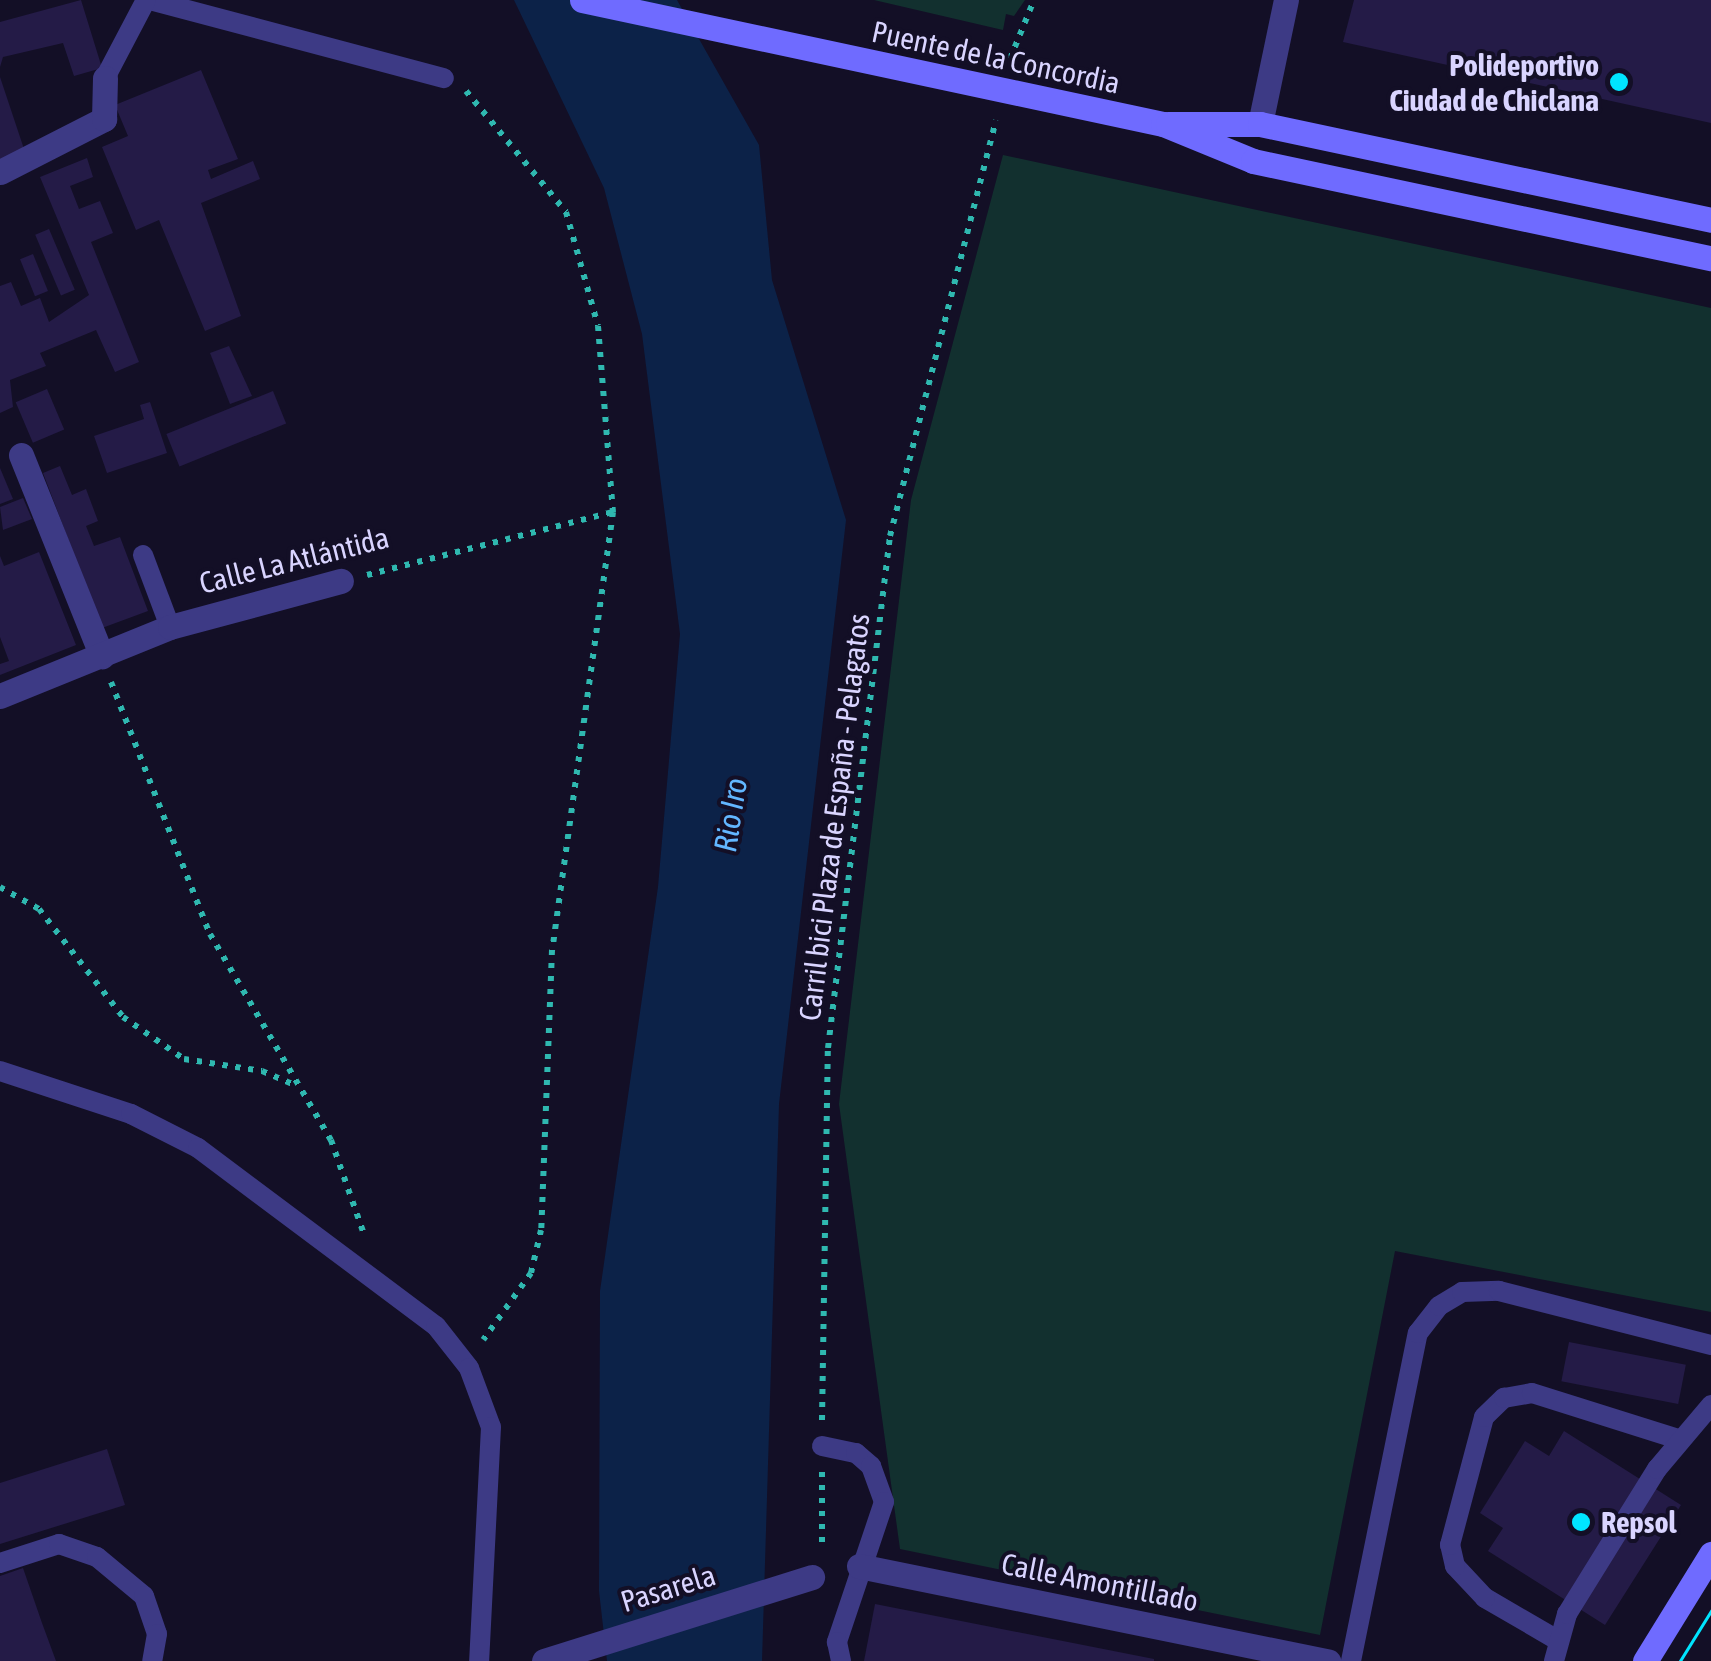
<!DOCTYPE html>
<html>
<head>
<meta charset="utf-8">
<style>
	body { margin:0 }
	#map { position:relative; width:1711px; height:1661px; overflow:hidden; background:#130f26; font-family:"Asap Condensed",sans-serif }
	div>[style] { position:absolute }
	.green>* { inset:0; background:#12302f }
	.water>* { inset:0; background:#0c2248 }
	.building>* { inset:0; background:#241b47; transform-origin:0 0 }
	.path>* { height:6px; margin-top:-3px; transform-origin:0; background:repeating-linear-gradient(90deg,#2fb8b0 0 5px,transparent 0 13px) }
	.service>* { height:20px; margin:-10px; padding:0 10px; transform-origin:10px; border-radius:10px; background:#3d3a85 }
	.pedestrian>* { height:25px; margin:-12.5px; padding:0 12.5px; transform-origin:12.5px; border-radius:12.5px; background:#3d3a85 }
	.minor>* { height:25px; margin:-12.5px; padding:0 12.5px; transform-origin:12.5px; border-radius:12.5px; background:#3d3a85 }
	.secondary>* { height:25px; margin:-12.5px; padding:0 12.5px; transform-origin:12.5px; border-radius:12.5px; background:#6f6bff }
	.tram>* { height:2.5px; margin:-1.25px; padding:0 1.25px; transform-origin:1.25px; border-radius:1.25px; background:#00e5ff }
	.dots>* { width:28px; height:28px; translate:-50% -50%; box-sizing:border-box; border:5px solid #130f26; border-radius:50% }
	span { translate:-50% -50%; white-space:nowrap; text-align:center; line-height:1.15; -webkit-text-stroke:8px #130f26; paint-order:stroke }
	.street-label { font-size:30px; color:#d9d4ff }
	.poi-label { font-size:30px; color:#d9d4ff; font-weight:700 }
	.right { translate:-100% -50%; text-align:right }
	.left { translate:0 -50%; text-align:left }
	.water-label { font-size:32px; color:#62b6ff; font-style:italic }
</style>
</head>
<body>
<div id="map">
	<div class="green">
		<i style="clip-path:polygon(874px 0,1025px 0,1014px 16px,1006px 14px,1003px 30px)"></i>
		<i style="clip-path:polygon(1003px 155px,1711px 308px,1711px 1312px,1395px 1251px,1320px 1635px,900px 1549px,839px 1104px,911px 500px)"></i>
	</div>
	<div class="water">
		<i style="clip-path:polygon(514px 0,677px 0,759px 145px,772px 280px,846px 520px,779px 1104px,762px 1661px,607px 1661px,599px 1591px,600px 1291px,658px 887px,680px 634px,642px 334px,604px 188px)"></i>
	</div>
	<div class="building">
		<i style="clip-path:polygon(81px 0,102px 68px,74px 76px,63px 43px,3px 57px,0 67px,0 22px)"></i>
		<i style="clip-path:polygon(1354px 0,1711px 0,1711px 123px,1343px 42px)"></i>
		<i style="clip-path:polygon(201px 70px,238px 159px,208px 170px,211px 179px,253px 161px,260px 179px,201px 203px,241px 316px,205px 331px,159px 220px,136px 230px,102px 147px,128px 136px,115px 105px)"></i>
		<i style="clip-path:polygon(0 77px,24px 149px,0 160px)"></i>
		<i style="clip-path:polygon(87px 158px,93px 177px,70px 186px,79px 209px,100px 201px,113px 233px,91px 242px,139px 362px,115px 372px,96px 330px,40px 353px,46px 366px,10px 380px,13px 407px,0 413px,0 286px,11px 282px,21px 306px,40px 298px,49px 322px,89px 295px,40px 177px)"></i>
		<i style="left:49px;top:229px;width:66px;height:15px;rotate:67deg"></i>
		<i style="left:33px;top:254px;width:40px;height:14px;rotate:68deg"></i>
		<i style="clip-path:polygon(229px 346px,252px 396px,230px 404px,210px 353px)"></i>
		<i style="left:47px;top:389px;width:44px;height:34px;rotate:67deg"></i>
		<i style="left:273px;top:391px;width:35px;height:115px;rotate:68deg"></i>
		<i style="clip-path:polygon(150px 402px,167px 453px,107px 473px,94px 436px,144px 419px,140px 405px)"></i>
		<i style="clip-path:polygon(60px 466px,72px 495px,86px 489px,98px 521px,86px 526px,94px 546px,120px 537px,148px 611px,102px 628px,43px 473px)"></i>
		<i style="clip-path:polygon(0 468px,13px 499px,0 504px)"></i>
		<i style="clip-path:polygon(23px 498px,32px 519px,3px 530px,0 507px)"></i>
		<i style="clip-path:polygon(39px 552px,76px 645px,0 675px,0 664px,9px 661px,0 637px,0 556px,4px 566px)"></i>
		<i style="left:1569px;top:1342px;width:119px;height:40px;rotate:11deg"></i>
		<i style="clip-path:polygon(1564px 1431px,1681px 1505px,1605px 1625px,1488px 1551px,1503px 1528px,1480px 1513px,1525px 1441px,1549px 1456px)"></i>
		<i style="clip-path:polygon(107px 1449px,125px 1505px,0 1544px,0 1483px)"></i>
		<i style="clip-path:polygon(23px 1568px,42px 1623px,56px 1661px,0 1661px,0 1576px)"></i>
		<i style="clip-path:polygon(875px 1604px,1154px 1659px,1154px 1661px,864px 1661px)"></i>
	</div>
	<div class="path">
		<i style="left:1010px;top:59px;width:64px;rotate:-67.9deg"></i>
		<i style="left:466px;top:91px;width:157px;rotate:50.4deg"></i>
		<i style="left:566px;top:212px;width:118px;rotate:74.3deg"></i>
		<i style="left:598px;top:326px;width:187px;rotate:85.4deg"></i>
		<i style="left:613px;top:512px;width:442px;rotate:97.9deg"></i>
		<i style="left:552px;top:950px;width:280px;rotate:92.2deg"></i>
		<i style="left:541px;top:1230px;width:44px;rotate:103.1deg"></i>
		<i style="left:531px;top:1273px;width:82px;rotate:125.6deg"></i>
		<i style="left:367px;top:575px;width:254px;rotate:-14.4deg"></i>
		<i style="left:111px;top:682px;width:271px;rotate:68.6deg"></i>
		<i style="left:210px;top:934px;width:239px;rotate:59.6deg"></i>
		<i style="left:331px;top:1140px;width:103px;rotate:70.7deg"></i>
		<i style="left:0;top:887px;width:45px;rotate:29.4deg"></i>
		<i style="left:39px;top:909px;width:137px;rotate:52.1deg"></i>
		<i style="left:123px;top:1017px;width:74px;rotate:34.5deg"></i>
		<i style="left:184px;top:1059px;width:79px;rotate:8.7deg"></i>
		<i style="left:262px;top:1071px;width:33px;rotate:23deg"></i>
		<i style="left:822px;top:1420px;width:372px;rotate:-89.1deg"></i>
		<i style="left:828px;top:1048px;width:516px;rotate:-83.1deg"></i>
		<i style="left:890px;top:536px;width:429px;rotate:-75.7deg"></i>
		<i style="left:822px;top:1472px;width:78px;rotate:90deg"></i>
	</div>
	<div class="service">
		<i style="left:150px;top:0;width:304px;rotate:14.9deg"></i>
		<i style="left:105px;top:78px;width:88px;rotate:-62.3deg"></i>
		<i style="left:143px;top:555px;width:77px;rotate:69.4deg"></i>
		<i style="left:0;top:1071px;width:138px;rotate:18.2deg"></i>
		<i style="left:131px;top:1114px;width:75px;rotate:26.9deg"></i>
		<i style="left:198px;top:1148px;width:297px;rotate:36.8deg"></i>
		<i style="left:436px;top:1326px;width:53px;rotate:51.8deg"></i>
		<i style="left:469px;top:1368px;width:63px;rotate:69.6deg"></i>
		<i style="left:491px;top:1427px;width:234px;rotate:92.9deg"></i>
		<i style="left:822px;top:1446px;width:35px;rotate:12deg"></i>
		<i style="left:856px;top:1453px;width:20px;rotate:41deg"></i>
		<i style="left:871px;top:1466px;width:38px;rotate:70deg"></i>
		<i style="left:884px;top:1502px;width:148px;rotate:108.6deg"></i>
		<i style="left:837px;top:1642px;width:19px;rotate:78deg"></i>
		<i style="left:0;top:1563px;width:62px;rotate:-17.9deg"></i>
		<i style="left:59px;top:1544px;width:40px;rotate:18.9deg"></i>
		<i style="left:97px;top:1557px;width:61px;rotate:39.7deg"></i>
		<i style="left:144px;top:1596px;width:40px;rotate:71.1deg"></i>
		<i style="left:157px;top:1634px;width:27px;rotate:100deg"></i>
		<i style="left:1559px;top:1641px;width:86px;rotate:-149.8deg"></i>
		<i style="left:1485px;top:1598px;width:44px;rotate:-133.2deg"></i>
		<i style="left:1455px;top:1566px;width:22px;rotate:-103deg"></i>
		<i style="left:1450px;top:1545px;width:132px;rotate:-75.1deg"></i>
		<i style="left:1484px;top:1417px;width:28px;rotate:-44deg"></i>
		<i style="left:1504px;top:1398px;width:28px;rotate:-10deg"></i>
		<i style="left:1532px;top:1393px;width:156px;rotate:17.5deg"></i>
		<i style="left:1351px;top:1661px;width:335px;rotate:-78.5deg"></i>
		<i style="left:1418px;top:1333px;width:34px;rotate:-52deg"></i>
		<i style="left:1439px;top:1306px;width:27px;rotate:-31deg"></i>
		<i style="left:1462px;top:1292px;width:37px;rotate:-2deg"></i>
		<i style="left:1499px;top:1291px;width:219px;rotate:14.3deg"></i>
		<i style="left:1554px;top:1661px;width:49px;rotate:-74.5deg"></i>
		<i style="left:1567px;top:1614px;width:171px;rotate:-58.2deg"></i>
		<i style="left:1657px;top:1469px;width:84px;rotate:-49.8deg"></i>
	</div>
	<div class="pedestrian">
		<i style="left:544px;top:1661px;width:281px;rotate:-17.4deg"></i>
	</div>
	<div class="minor">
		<i style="left:1260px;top:124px;width:127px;rotate:-78.2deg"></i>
		<i style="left:0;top:172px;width:117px;rotate:-27deg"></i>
		<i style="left:104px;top:119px;width:41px;rotate:-88.6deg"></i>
		<i style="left:21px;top:455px;width:217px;rotate:68.1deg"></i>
		<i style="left:0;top:696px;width:183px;rotate:-22.1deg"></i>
		<i style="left:170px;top:627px;width:177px;rotate:-15.1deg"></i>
		<i style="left:859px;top:1566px;width:479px;rotate:11.5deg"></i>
	</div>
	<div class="secondary">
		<i style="left:582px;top:0;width:594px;rotate:12.05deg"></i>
		<i style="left:1163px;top:124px;width:97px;rotate:22.3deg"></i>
		<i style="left:1253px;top:161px;width:468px;rotate:12deg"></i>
		<i style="left:1168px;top:124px;width:92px"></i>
		<i style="left:1260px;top:124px;width:461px;rotate:12deg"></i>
		<i style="left:1645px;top:1661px;width:126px;rotate:-58.3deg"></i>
	</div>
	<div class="tram">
		<i style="left:1680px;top:1661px;width:59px;rotate:-58.2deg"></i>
	</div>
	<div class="dots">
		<i style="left:1619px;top:82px;background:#00e5ff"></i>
		<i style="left:1581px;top:1522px;background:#00e5ff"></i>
	</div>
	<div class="street-label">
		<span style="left:996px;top:57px;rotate:12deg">Puente de la Concordia</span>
		<span style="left:294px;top:560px;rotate:-14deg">Calle La Atlántida</span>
		<span style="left:834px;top:817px;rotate:-83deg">Carril bici Plaza de España - Pelagatos</span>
		<span style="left:1100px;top:1582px;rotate:11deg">Calle Amontillado</span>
		<span style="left:668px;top:1588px;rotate:-17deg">Pasarela</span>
	</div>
	<div class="poi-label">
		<span class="right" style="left:1599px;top:82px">Polideportivo<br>Ciudad de Chiclana</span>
		<span class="left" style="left:1601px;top:1522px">Repsol</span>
	</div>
	<div class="water-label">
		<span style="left:731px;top:815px;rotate:-81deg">Rio Iro</span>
	</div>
</div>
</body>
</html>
